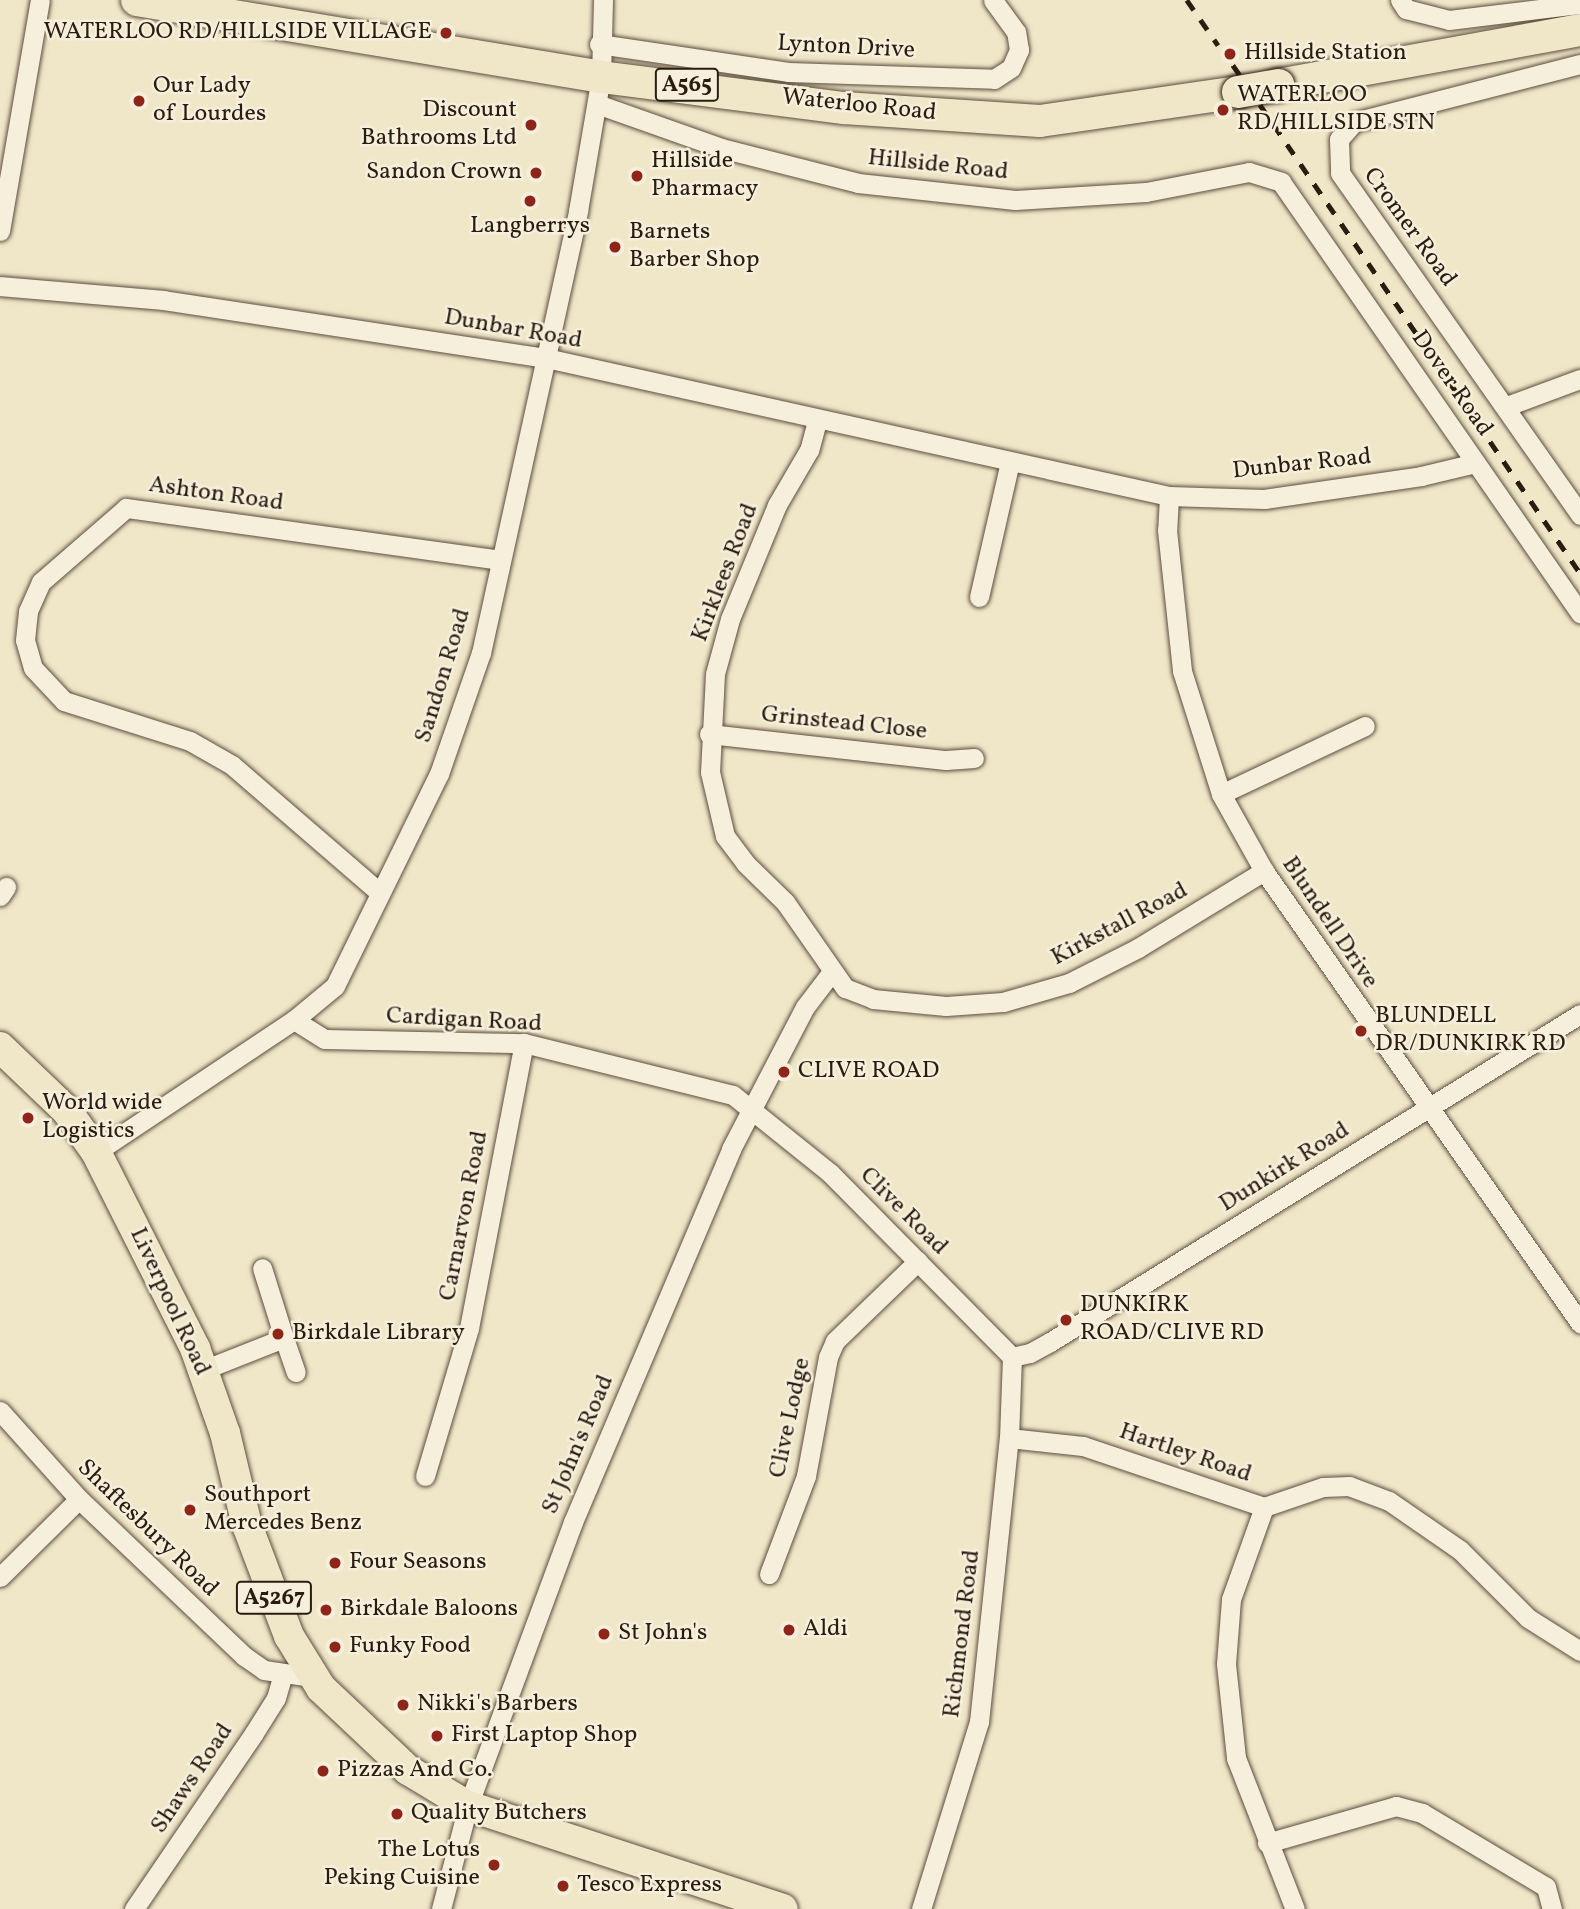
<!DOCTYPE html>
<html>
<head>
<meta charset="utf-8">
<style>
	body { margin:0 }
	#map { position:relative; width:1580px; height:1909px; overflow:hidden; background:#f0e6c8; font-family:Vollkorn,serif }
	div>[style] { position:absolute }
	.roads { filter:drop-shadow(0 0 2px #5c4e3e) drop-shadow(0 0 2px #5c4e3e) }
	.minor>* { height:19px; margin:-9.5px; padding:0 9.5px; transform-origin:9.5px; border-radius:9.5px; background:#f5efdb }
	.primary>* { height:30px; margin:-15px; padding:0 15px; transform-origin:15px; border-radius:15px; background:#f0e6c8 }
	.trunk>* { height:32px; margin:-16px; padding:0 16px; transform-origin:16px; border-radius:16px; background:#f0e6c8 }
	.rail>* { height:4.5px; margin-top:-2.25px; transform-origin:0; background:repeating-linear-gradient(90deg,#2b1c10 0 12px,transparent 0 24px) }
	.bridges { filter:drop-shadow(0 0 2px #2b1c10) drop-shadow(0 0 2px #2b1c10) }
	.trunk-bridge>* { height:32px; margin:-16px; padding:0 16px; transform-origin:16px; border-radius:16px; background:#f0e6c8 }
	.dots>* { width:19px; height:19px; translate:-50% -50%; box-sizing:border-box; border:4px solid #f5efdb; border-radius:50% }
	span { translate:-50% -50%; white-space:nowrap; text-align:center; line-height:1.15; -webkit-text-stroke:5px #f5efdb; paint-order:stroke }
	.shield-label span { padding:2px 5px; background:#f5efdb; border:2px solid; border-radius:5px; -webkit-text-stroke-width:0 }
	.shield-label { font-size:23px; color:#2b1c10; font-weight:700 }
	.poi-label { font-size:24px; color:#2b1c10 }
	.right { translate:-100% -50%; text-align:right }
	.left { translate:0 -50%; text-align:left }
	.street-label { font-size:24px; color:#2b1c10 }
</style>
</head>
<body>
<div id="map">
	<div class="roads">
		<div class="minor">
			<i style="left:1400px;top:0;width:11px;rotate:56deg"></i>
			<i style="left:1406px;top:9px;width:44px;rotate:14.3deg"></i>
			<i style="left:1449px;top:20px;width:132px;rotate:-7deg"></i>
			<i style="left:599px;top:44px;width:191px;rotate:8.4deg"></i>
			<i style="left:788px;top:72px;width:206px;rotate:1.9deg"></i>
			<i style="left:994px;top:79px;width:20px;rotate:-33deg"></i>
			<i style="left:1011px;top:68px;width:20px;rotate:-66deg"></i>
			<i style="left:1019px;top:50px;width:18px;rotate:-99deg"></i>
			<i style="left:1016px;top:32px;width:39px;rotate:-126deg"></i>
			<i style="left:1580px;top:64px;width:233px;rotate:165.6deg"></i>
			<i style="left:1354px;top:122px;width:23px;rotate:131deg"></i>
			<i style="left:1339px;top:139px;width:34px;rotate:88deg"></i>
			<i style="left:1340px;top:173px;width:418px;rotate:54.9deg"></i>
			<i style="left:597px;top:104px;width:132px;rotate:19.5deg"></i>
			<i style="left:721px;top:148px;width:141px;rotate:14.3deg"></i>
			<i style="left:858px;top:183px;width:158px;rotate:6.2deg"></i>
			<i style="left:1015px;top:200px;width:131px;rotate:-3.5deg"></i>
			<i style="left:1146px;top:192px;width:105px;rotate:-11deg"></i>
			<i style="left:1249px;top:172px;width:34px;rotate:17deg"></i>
			<i style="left:1281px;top:182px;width:525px;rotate:55.25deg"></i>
			<i style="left:0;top:231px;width:234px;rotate:-80.2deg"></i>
			<i style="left:0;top:286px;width:164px;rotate:4.9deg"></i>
			<i style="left:163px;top:300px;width:387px;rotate:8.6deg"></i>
			<i style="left:546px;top:358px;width:638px;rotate:12.49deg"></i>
			<i style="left:1169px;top:496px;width:95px;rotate:1.8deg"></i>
			<i style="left:1264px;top:499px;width:159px;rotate:-8.3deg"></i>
			<i style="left:1421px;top:476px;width:56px;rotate:-13.5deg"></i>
			<i style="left:1507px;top:406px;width:78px;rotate:-20.3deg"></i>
			<i style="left:817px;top:421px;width:30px;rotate:105deg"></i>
			<i style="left:809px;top:450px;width:64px;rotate:120.2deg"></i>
			<i style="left:777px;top:505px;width:123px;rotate:112.4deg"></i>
			<i style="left:730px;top:619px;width:57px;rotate:105.3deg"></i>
			<i style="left:715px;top:674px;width:98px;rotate:92.9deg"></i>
			<i style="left:710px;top:772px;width:66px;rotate:76.8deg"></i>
			<i style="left:725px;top:836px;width:34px;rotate:53deg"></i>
			<i style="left:745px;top:863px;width:56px;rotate:44.3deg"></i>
			<i style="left:785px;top:902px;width:105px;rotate:55.1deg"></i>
			<i style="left:845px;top:988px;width:30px;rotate:21deg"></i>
			<i style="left:873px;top:999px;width:73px;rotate:5.5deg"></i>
			<i style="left:946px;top:1006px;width:57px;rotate:-4deg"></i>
			<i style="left:1003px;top:1002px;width:69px;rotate:-16.1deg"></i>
			<i style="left:1069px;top:983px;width:77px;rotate:-26.9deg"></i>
			<i style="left:1138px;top:948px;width:148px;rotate:-31.4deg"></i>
			<i style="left:1169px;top:496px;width:34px;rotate:93deg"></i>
			<i style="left:1167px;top:530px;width:142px;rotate:83.9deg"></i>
			<i style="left:1182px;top:671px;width:129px;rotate:72.4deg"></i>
			<i style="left:1221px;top:794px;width:88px;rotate:60.8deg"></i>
			<i style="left:1264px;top:871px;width:552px;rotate:55.04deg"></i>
			<i style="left:979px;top:597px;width:139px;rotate:-77.1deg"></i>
			<i style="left:709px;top:734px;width:238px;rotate:6.3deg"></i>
			<i style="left:946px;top:760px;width:28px;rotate:-4deg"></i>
			<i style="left:1221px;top:794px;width:159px;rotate:-25.3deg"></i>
			<i style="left:379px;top:892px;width:194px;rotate:-139.2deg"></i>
			<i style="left:232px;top:765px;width:48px;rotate:-150.3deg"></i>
			<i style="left:190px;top:741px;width:132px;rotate:-162.4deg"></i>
			<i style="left:64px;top:701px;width:45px;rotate:-133.2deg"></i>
			<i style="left:33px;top:668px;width:29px;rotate:-106deg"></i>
			<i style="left:25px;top:640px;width:29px;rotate:-84deg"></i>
			<i style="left:28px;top:611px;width:32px;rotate:-66deg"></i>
			<i style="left:41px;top:582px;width:113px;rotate:-41deg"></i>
			<i style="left:126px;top:508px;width:378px;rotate:7.9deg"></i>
			<i style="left:0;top:896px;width:11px;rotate:-56deg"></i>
			<i style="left:294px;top:1020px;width:36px;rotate:32deg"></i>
			<i style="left:325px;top:1039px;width:199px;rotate:1.2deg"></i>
			<i style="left:524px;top:1043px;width:215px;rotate:14deg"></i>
			<i style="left:733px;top:1095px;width:124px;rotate:38.8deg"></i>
			<i style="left:830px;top:1173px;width:259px;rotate:45.3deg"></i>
			<i style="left:96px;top:1152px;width:238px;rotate:-33.7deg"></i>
			<i style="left:294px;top:1020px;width:53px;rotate:-39.7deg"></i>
			<i style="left:335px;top:986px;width:236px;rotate:-63.9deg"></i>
			<i style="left:439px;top:774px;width:128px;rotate:-70.9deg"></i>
			<i style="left:481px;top:653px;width:453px;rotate:-77.6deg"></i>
			<i style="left:578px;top:211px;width:136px;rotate:-80.3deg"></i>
			<i style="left:601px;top:77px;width:77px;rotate:-88.5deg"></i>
			<i style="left:284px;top:1338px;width:36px;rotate:71deg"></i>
			<i style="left:1012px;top:1357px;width:18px;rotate:-13deg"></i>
			<i style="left:1030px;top:1353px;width:23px;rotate:-29deg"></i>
			<i style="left:1050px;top:1342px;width:623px;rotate:-31.75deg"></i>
			<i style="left:203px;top:1370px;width:87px;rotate:-21.6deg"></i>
			<i style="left:284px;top:1338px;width:73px;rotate:-107.4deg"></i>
			<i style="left:0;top:1411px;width:118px;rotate:48.1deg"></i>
			<i style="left:79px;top:1499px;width:228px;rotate:43.6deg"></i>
			<i style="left:244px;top:1656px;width:24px;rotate:35deg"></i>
			<i style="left:264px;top:1670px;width:49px;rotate:8.3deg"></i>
			<i style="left:1009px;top:1438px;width:74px;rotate:6.2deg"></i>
			<i style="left:1083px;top:1446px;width:191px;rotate:18.6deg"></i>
			<i style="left:1264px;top:1507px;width:62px;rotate:-18.7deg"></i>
			<i style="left:1323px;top:1487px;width:26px;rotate:-2deg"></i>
			<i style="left:1349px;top:1486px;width:43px;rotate:20.6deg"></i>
			<i style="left:1389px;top:1501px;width:86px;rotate:34.6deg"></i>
			<i style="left:1460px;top:1550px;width:96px;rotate:45deg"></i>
			<i style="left:1528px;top:1618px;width:62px;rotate:32.4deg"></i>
			<i style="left:425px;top:1476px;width:154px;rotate:-73.4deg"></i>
			<i style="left:469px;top:1328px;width:290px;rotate:-79.1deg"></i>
			<i style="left:1264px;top:1507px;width:98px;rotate:109.7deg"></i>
			<i style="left:1231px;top:1599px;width:65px;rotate:94.4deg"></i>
			<i style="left:1226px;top:1664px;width:95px;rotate:83.9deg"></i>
			<i style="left:1236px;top:1758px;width:162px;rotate:68.7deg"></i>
			<i style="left:769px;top:1574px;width:105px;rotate:-69.3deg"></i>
			<i style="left:806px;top:1476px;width:121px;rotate:-79.5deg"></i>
			<i style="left:828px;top:1357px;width:17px;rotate:-66deg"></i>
			<i style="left:835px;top:1341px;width:115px;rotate:-43.9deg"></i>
			<i style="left:0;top:1577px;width:111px;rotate:-44.6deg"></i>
			<i style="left:1267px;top:1843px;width:134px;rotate:-16deg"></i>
			<i style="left:1396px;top:1806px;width:27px;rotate:15deg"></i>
			<i style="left:1422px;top:1813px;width:144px;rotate:30.8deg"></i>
			<i style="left:1546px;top:1887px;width:23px;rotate:75deg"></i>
			<i style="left:134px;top:1909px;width:213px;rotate:-55.7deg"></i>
			<i style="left:254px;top:1733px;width:41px;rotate:-57.8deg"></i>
			<i style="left:276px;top:1698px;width:26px;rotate:-74deg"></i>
			<i style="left:441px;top:1909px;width:106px;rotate:-75.3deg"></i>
			<i style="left:468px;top:1806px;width:303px;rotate:-69.7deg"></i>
			<i style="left:573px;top:1522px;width:405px;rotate:-67deg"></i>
			<i style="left:731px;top:1149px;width:160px;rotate:-62.5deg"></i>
			<i style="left:805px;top:1007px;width:43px;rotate:-52.6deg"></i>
			<i style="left:921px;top:1909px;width:196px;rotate:-72.8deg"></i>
			<i style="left:979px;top:1722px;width:286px;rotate:-84deg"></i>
			<i style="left:1009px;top:1438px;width:81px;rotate:-87.9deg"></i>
		</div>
		<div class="primary">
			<i style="left:0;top:1047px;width:93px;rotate:43.7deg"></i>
			<i style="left:67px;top:1111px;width:50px;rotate:54.7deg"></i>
			<i style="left:96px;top:1152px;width:220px;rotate:63.2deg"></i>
			<i style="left:195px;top:1348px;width:90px;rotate:70.6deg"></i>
			<i style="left:225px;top:1433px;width:95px;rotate:76.6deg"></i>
			<i style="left:247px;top:1525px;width:119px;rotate:69.3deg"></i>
			<i style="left:289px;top:1636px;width:61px;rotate:58.4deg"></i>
			<i style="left:321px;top:1688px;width:120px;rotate:43.3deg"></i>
			<i style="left:408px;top:1770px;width:70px;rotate:31deg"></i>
			<i style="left:468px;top:1806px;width:331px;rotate:18.1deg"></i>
		</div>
		<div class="trunk">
			<i style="left:137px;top:0;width:470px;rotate:9.4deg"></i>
			<i style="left:601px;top:77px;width:245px;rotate:7.3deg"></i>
			<i style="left:844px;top:108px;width:196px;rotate:3.8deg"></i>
			<i style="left:1040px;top:121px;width:200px;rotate:-8.3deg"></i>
			<i style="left:1278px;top:85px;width:307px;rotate:-10.3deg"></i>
		</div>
	</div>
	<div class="rail">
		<i style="left:1187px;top:0;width:55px;rotate:55.4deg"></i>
		<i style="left:1233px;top:65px;width:615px;rotate:55.66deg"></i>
	</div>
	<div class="bridges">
		<div class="trunk-bridge">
			<i style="left:1238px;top:92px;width:41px;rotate:-9.9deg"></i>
		</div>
	</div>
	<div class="dots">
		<i style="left:446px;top:33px;background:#8f2418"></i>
		<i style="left:1230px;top:54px;background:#8f2418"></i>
		<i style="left:139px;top:101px;background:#8f2418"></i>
		<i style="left:1223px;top:110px;background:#8f2418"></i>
		<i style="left:531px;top:125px;background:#8f2418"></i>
		<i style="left:536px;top:173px;background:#8f2418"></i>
		<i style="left:637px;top:176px;background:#8f2418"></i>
		<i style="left:530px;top:201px;background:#8f2418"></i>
		<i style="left:615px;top:247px;background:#8f2418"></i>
		<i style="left:1361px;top:1031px;background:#8f2418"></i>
		<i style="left:784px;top:1072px;background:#8f2418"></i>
		<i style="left:28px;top:1118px;background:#8f2418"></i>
		<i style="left:1066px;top:1320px;background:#8f2418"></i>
		<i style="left:278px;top:1334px;background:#8f2418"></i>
		<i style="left:190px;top:1510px;background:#8f2418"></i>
		<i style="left:335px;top:1563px;background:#8f2418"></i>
		<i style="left:326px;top:1610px;background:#8f2418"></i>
		<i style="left:789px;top:1630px;background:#8f2418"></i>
		<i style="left:604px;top:1634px;background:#8f2418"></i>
		<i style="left:335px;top:1647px;background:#8f2418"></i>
		<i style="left:403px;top:1705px;background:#8f2418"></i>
		<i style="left:437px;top:1736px;background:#8f2418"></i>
		<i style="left:323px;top:1771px;background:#8f2418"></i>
		<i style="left:397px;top:1814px;background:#8f2418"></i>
		<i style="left:494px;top:1865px;background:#8f2418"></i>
		<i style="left:563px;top:1886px;background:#8f2418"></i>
	</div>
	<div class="shield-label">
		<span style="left:687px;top:85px">A565</span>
		<span style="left:274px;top:1598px">A5267</span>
	</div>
	<div class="poi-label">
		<span class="right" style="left:432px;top:33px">WATERLOO RD/HILLSIDE VILLAGE</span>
		<span class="left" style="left:1244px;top:54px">Hillside Station</span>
		<span class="left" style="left:153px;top:101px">Our Lady<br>of Lourdes</span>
		<span class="left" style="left:1237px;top:110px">WATERLOO<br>RD/HILLSIDE STN</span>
		<span class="right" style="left:517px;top:125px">Discount<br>Bathrooms Ltd</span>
		<span class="left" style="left:651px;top:176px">Hillside<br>Pharmacy</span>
		<span class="right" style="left:522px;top:173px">Sandon Crown</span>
		<span style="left:530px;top:227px">Langberrys</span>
		<span class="left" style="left:629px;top:247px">Barnets<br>Barber Shop</span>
		<span class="left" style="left:1375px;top:1031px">BLUNDELL<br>DR/DUNKIRK RD</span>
		<span class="left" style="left:798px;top:1072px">CLIVE ROAD</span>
		<span class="left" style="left:42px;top:1118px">World wide<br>Logistics</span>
		<span class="left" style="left:1080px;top:1320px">DUNKIRK<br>ROAD/CLIVE RD</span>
		<span class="left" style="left:292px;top:1334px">Birkdale Library</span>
		<span class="left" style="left:204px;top:1510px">Southport<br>Mercedes Benz</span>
		<span class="left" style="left:349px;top:1563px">Four Seasons</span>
		<span class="left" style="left:340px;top:1610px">Birkdale Baloons</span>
		<span class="left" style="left:803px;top:1630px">Aldi</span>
		<span class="left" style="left:618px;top:1634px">St John's</span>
		<span class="left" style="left:349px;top:1647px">Funky Food</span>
		<span class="left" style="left:417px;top:1705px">Nikki's Barbers</span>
		<span class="left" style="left:451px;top:1736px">First Laptop Shop</span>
		<span class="left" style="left:337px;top:1771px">Pizzas And Co.</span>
		<span class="left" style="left:411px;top:1814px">Quality Butchers</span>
		<span class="right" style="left:480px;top:1865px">The Lotus<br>Peking Cuisine</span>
		<span class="left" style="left:577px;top:1886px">Tesco Express</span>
	</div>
	<div class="street-label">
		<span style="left:846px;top:48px;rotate:3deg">Lynton Drive</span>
		<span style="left:859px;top:106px;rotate:6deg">Waterloo Road</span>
		<span style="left:938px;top:166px;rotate:6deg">Hillside Road</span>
		<span style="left:1409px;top:228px;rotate:54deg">Cromer Road</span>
		<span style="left:513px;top:330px;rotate:10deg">Dunbar Road</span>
		<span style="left:1451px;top:384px;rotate:55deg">Dover Road</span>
		<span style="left:1302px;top:465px;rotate:-6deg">Dunbar Road</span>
		<span style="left:216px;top:495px;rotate:8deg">Ashton Road</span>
		<span style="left:726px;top:573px;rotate:-69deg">Kirklees Road</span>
		<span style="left:444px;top:676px;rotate:-73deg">Sandon Road</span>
		<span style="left:844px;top:724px;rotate:6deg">Grinstead Close</span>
		<span style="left:1329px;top:923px;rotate:56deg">Blundell Drive</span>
		<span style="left:1120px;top:925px;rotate:-28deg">Kirkstall Road</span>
		<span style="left:464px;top:1021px;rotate:3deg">Cardigan Road</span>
		<span style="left:1285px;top:1168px;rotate:-32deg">Dunkirk Road</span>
		<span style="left:903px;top:1212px;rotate:45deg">Clive Road</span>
		<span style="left:465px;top:1216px;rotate:-79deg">Carnarvon Road</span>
		<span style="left:169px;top:1302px;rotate:65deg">Liverpool Road</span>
		<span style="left:791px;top:1418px;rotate:-78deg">Clive Lodge</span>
		<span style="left:579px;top:1445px;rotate:-67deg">St John's Road</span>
		<span style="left:1185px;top:1454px;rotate:19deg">Hartley Road</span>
		<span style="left:147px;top:1529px;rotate:44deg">Shaftesbury Road</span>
		<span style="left:963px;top:1634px;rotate:-83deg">Richmond Road</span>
		<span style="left:193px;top:1779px;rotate:-56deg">Shaws Road</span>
	</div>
</div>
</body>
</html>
